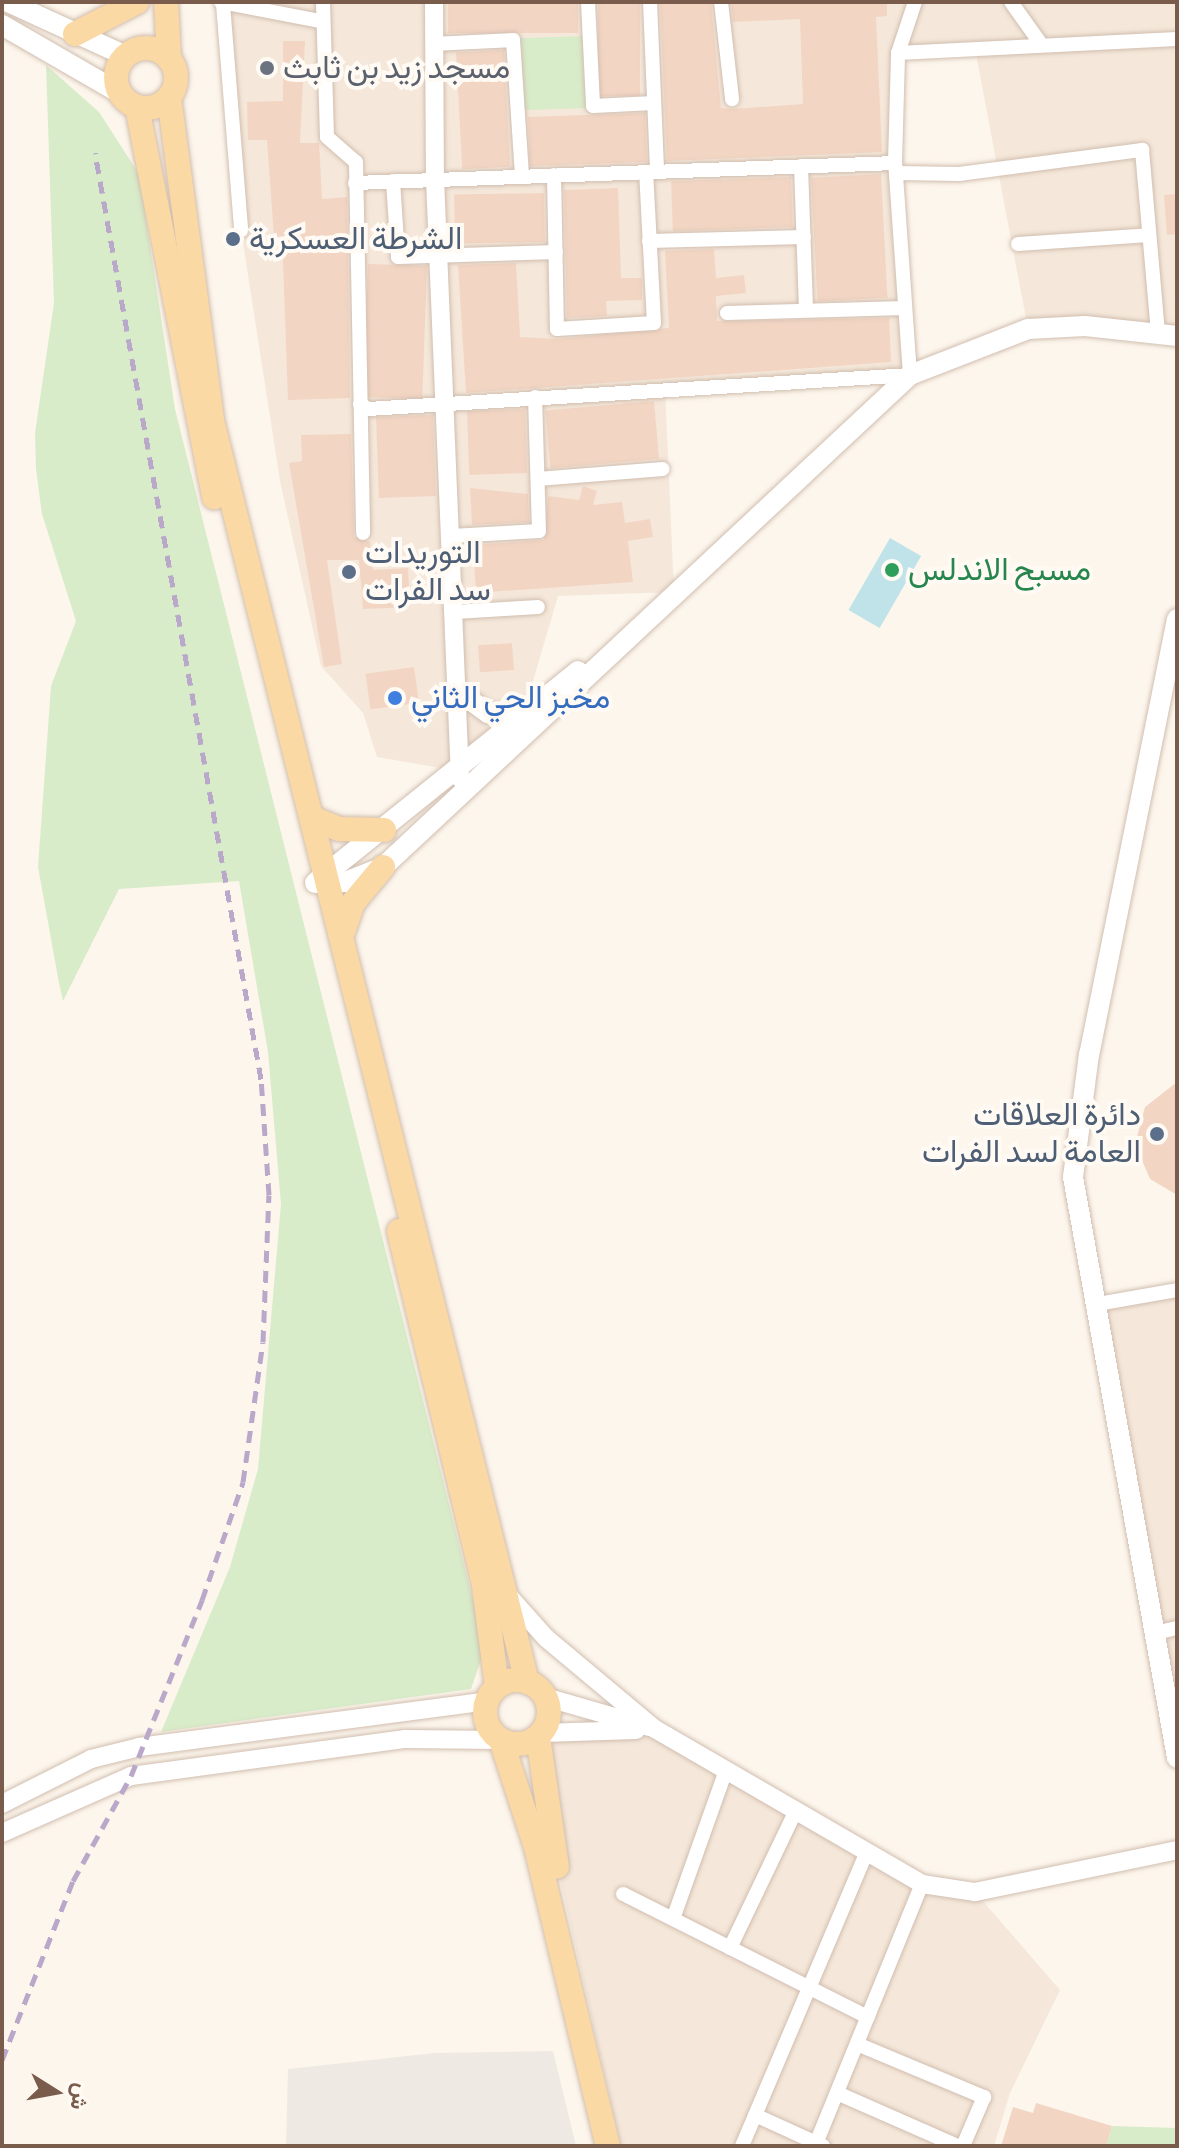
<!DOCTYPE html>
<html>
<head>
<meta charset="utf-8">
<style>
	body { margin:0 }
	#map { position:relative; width:1179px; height:2148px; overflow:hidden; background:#fdf6ec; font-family:"Alegreya Sans",Vazirmatn,sans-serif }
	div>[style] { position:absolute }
	.residential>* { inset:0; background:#f5e8da }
	.industrial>* { inset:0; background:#efe9e4 }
	.green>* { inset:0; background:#d8ecc9; transform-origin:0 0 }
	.water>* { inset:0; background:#bfe3e8; transform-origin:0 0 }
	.building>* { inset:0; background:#f3d5c3; transform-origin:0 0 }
	.roads { filter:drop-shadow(0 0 2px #d1beb0) drop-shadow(0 0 2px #d1beb0) }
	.minor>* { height:14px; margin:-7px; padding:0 7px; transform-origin:7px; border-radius:7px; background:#fff }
	.tertiary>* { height:18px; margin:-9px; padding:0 9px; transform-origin:9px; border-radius:9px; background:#fff }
	.secondary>* { height:20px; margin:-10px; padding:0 10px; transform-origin:10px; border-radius:10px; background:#fff }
	.primary>* { height:24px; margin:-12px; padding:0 12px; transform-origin:12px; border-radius:12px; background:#fbd9a5 }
	.primary>.ring { margin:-12px; padding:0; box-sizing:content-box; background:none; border:24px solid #fbd9a5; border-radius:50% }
	.rail>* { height:5px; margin-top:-2.5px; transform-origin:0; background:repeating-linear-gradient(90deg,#b9a8c9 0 12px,transparent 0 20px) }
	.dots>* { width:22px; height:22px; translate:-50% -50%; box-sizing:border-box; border:4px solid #fffaf3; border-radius:50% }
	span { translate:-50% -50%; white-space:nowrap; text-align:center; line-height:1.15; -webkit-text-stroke:8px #fffaf3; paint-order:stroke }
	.worship-label { font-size:32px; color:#5b616d }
	.left { translate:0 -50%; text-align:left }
	.service-label { font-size:32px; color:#4e5e75 }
	.right { translate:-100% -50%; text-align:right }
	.leisure-label { font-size:32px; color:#27864d }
	.shop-label { font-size:32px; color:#366cbe }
	.frame { position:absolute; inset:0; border:4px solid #7a5c4d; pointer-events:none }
	.north { position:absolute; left:16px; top:2052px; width:80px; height:80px; -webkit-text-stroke:6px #fffaf3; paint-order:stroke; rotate:101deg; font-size:22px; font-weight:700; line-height:32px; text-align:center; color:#7a5c4d }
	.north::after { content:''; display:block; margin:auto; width:28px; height:36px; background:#7a5c4d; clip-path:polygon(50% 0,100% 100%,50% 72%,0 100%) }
</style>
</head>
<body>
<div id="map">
	<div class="residential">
		<i style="clip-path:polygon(224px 2px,1177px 2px,1177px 338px,1028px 329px,975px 49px,898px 53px,910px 375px,665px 388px,674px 592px,558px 596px,523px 715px,458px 771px,377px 757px,363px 713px,321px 666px,280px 481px,241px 230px)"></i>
		<i style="clip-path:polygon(1177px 1290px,1177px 1758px,1098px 1304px)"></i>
		<i style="clip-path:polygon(655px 1729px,922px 1884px,975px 1892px,1060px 1990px,1010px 2093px,994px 2146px,621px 2146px,552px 1844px,542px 1733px)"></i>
	</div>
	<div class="industrial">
		<i style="clip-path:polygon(553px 2051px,576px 2146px,286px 2146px,288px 2069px,435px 2053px)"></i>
	</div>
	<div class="green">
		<i style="left:585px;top:36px;width:72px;height:67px;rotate:88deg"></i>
		<i style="clip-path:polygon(46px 65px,99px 112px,139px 174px,175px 409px,485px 1648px,471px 1689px,161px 1732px,230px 1567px,258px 1469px,281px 1204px,268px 1052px,239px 881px,119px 889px,63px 1001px,59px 983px,38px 867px,51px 686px,76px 621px,42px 514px,36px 469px,35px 433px,54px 303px)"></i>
		<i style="clip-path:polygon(1112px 2126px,1177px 2128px,1177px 2146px,1106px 2146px)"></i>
	</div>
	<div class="water">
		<i style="left:890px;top:538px;width:36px;height:83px;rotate:30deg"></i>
	</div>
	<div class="building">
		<i style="left:448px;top:2px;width:130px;height:31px"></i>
		<i style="left:598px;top:2px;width:42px;height:94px"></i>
		<i style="clip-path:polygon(660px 2px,711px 2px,721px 108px,732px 109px,803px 104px,800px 19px,733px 22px,731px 2px,887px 2px,887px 16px,876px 17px,882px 152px,667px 161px)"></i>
		<i style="clip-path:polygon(283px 41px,305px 41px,300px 143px,319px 143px,322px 199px,347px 197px,350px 398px,288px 400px,282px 236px,274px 237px,267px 140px,248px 140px,247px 102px,283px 101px)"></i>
		<i style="left:504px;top:50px;width:117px;height:48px;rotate:87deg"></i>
		<i style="left:645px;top:113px;width:49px;height:117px;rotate:88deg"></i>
		<i style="left:881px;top:174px;width:124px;height:70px;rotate:87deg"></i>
		<i style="left:791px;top:177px;width:50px;height:120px;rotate:88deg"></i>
		<i style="clip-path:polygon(618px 188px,621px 278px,642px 278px,642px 300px,606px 301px,607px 316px,567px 318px,564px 190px)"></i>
		<i style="left:544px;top:193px;width:49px;height:90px;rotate:89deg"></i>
		<i style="clip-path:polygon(1177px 194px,1177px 234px,1167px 235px,1164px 195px)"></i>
		<i style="clip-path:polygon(714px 249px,716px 278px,744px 275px,746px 293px,716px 296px,717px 321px,889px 318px,891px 362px,466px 393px,458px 265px,516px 263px,520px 337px,558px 339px,669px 328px,665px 251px)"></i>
		<i style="left:368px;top:264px;width:59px;height:133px;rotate:2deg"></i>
		<i style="left:654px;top:401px;width:58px;height:109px;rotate:85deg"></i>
		<i style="left:525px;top:409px;width:64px;height:58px;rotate:88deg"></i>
		<i style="left:433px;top:415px;width:81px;height:57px;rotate:88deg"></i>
		<i style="clip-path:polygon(351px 434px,354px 537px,370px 542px,373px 570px,408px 568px,410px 607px,363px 609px,359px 560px,327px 560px,342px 664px,324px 667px,289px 463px,302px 461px,301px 435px)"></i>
		<i style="clip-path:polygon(583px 486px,597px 491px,593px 505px,622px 502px,625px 523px,650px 519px,653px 537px,628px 541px,633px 582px,476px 593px,473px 545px,544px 540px,548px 496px,579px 500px)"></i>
		<i style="clip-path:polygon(470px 488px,528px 494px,529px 522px,472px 525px)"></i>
		<i style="left:512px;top:643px;width:27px;height:34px;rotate:86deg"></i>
		<i style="left:414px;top:667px;width:36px;height:49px;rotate:82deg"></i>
		<i style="clip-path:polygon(1177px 1082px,1177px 1195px,1150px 1179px,1135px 1144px,1145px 1107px)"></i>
		<i style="clip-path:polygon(1036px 2103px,1112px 2126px,1106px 2146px,1001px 2146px,1013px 2107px,1033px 2113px)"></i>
	</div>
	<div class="roads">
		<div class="minor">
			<i style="left:221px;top:2px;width:101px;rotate:10.9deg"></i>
			<i style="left:323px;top:2px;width:135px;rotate:88.3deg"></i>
			<i style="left:327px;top:137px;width:38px;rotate:41deg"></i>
			<i style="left:356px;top:162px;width:371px;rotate:88.9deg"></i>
			<i style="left:588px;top:2px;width:104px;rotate:87.2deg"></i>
			<i style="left:593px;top:106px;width:61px;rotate:-2.8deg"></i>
			<i style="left:650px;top:2px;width:169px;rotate:87.6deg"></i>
			<i style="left:721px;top:2px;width:98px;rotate:83.5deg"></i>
			<i style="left:1011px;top:2px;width:52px;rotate:54.5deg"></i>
			<i style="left:223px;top:4px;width:227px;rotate:85.4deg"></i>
			<i style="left:434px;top:44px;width:79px;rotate:-2.9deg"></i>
			<i style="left:513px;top:40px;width:136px;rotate:86.2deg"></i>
			<i style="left:898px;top:53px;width:279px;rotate:-2.9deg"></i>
			<i style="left:801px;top:166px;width:143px;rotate:88deg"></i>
			<i style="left:896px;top:173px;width:63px;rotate:0.9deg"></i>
			<i style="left:959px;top:174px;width:185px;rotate:-7.5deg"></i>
			<i style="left:1142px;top:150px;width:184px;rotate:85deg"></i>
			<i style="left:554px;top:175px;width:154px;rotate:88.9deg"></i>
			<i style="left:557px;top:329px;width:97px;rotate:-3.5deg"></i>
			<i style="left:654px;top:323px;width:151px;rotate:-93deg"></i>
			<i style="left:393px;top:181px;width:76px;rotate:86.2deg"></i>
			<i style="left:398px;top:257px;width:158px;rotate:-1.8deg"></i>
			<i style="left:355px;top:183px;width:540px;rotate:-2.12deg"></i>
			<i style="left:649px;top:241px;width:155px;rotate:-1.5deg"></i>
			<i style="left:1018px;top:244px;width:131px;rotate:-3.9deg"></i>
			<i style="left:727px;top:313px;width:178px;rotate:-1.6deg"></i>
			<i style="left:360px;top:404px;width:9px;rotate:32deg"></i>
			<i style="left:368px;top:409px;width:543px;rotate:-3.59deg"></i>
			<i style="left:910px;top:375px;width:213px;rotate:-94deg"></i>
			<i style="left:895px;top:163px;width:110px;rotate:-88.4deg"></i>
			<i style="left:898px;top:53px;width:54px;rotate:-71.6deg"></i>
			<i style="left:538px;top:479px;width:125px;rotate:-4.6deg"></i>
			<i style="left:452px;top:536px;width:87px;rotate:-3.3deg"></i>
			<i style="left:539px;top:531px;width:134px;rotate:-91.7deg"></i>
			<i style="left:455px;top:612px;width:83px;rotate:-3.4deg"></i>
			<i style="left:1098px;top:1304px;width:80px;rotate:-10deg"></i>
			<i style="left:1155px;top:1633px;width:23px;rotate:-13deg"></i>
			<i style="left:623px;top:1894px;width:274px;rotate:26.7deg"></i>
			<i style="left:673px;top:1919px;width:158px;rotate:-70.4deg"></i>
			<i style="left:730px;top:1948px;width:153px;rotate:-64.4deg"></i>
			<i style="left:857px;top:2044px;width:138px;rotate:22.7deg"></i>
			<i style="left:984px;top:2097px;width:53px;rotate:113.2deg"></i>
			<i style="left:837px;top:2093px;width:132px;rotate:23.7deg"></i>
			<i style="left:755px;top:2115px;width:75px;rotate:24.5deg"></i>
			<i style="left:742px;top:2146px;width:319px;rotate:-67deg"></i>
			<i style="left:815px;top:2146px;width:283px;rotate:-67.8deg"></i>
		</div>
		<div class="tertiary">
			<i style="left:434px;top:2px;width:177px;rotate:89.7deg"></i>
			<i style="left:435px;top:179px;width:600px;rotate:87.61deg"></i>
			<i style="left:505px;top:1592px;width:62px;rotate:48.3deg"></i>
			<i style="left:546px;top:1638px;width:142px;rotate:39.9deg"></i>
			<i style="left:655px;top:1729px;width:309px;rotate:30.1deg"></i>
			<i style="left:922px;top:1884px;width:54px;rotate:8.6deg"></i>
			<i style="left:975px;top:1892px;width:206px;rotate:-11.7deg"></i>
			<i style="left:545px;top:1697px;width:108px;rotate:16.1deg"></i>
			<i style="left:542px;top:1733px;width:94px;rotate:-1.8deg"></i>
			<i style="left:2px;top:1804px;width:100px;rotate:-26.8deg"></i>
			<i style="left:91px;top:1759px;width:49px;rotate:-14deg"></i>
			<i style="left:139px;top:1747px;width:352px;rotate:-7.5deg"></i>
			<i style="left:2px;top:1833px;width:141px;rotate:-23.8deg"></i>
			<i style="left:131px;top:1776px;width:277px;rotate:-7.7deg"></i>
			<i style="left:406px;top:1739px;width:95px;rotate:0.6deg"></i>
		</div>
		<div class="secondary">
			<i style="left:8px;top:2px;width:130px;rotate:24.6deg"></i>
			<i style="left:2px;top:25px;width:136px;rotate:30deg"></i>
			<i style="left:1177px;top:619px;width:444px;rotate:101.4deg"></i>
			<i style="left:1089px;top:1054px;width:124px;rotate:97.4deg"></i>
			<i style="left:1073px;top:1177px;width:590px;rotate:79.85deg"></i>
			<i style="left:459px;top:692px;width:36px;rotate:36deg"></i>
			<i style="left:488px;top:713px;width:35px;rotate:3deg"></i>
			<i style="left:317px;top:881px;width:335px;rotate:-38.8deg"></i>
			<i style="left:315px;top:883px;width:30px;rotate:-2deg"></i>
			<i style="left:345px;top:882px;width:41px;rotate:-21.5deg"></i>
			<i style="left:383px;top:867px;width:721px;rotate:-43.03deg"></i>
			<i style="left:910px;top:375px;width:127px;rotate:-21.3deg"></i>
			<i style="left:1028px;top:329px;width:57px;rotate:-3deg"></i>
			<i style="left:1085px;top:326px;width:93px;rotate:6.2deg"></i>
		</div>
		<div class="primary">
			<i style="left:166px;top:2px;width:57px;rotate:87deg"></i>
			<i style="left:75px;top:34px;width:70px;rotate:-27.3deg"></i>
			<i class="ring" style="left:116px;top:48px;width:36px;height:36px"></i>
			<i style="left:169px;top:97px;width:327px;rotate:82.4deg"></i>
			<i style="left:212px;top:421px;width:1300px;rotate:75.97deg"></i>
			<i style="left:137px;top:107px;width:398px;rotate:78.8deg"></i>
			<i style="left:312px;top:818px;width:29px;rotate:22deg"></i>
			<i style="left:339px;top:829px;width:45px;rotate:1.3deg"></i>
			<i style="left:343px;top:932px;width:31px;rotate:-71deg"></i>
			<i style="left:353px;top:903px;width:47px;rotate:-50.2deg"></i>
			<i style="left:399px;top:1231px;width:365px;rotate:76.5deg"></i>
			<i style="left:484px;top:1586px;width:102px;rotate:82.7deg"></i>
			<i class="ring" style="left:485px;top:1680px;width:40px;height:40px"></i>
			<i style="left:538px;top:1737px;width:131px;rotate:81.7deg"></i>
			<i style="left:501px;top:1740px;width:113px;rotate:71.9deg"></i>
			<i style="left:536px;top:1847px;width:308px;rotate:76.5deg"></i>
		</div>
	</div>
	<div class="rail">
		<i style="left:2px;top:2060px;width:193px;rotate:-68.4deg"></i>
		<i style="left:73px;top:1881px;width:120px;rotate:-61.1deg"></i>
		<i style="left:131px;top:1776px;width:190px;rotate:-68deg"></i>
		<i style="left:202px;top:1600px;width:125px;rotate:-70.8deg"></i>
		<i style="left:243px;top:1482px;width:141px;rotate:-81.9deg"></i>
		<i style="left:263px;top:1342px;width:147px;rotate:-87.7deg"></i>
		<i style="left:269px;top:1195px;width:116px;rotate:-93.9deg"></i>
		<i style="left:261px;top:1079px;width:941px;rotate:-100.16deg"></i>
	</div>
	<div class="dots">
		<i style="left:267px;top:68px;background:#6b7280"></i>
		<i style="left:233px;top:239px;background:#5c6f8a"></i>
		<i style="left:892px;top:570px;background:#2e9e5b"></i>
		<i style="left:349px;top:572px;background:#5c6f8a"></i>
		<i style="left:395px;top:698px;background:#3f7fe0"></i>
		<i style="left:1157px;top:1134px;background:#5c6f8a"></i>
	</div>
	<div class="worship-label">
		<span class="left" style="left:283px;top:68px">مسجد زيد بن ثابث</span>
	</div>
	<div class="service-label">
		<span class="left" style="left:249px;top:239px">الشرطة العسكرية</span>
		<span class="left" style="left:365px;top:572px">التوريدات<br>سد الفرات</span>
		<span class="right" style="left:1141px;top:1134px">دائرة العلاقات<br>العامة لسد الفرات</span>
	</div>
	<div class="leisure-label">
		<span class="left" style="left:908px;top:570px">مسبح الاندلس</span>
	</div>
	<div class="shop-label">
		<span class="left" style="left:411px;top:698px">مخبز الحي الثاني</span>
	</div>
	<div class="frame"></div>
	<div class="north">ش</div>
</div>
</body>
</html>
